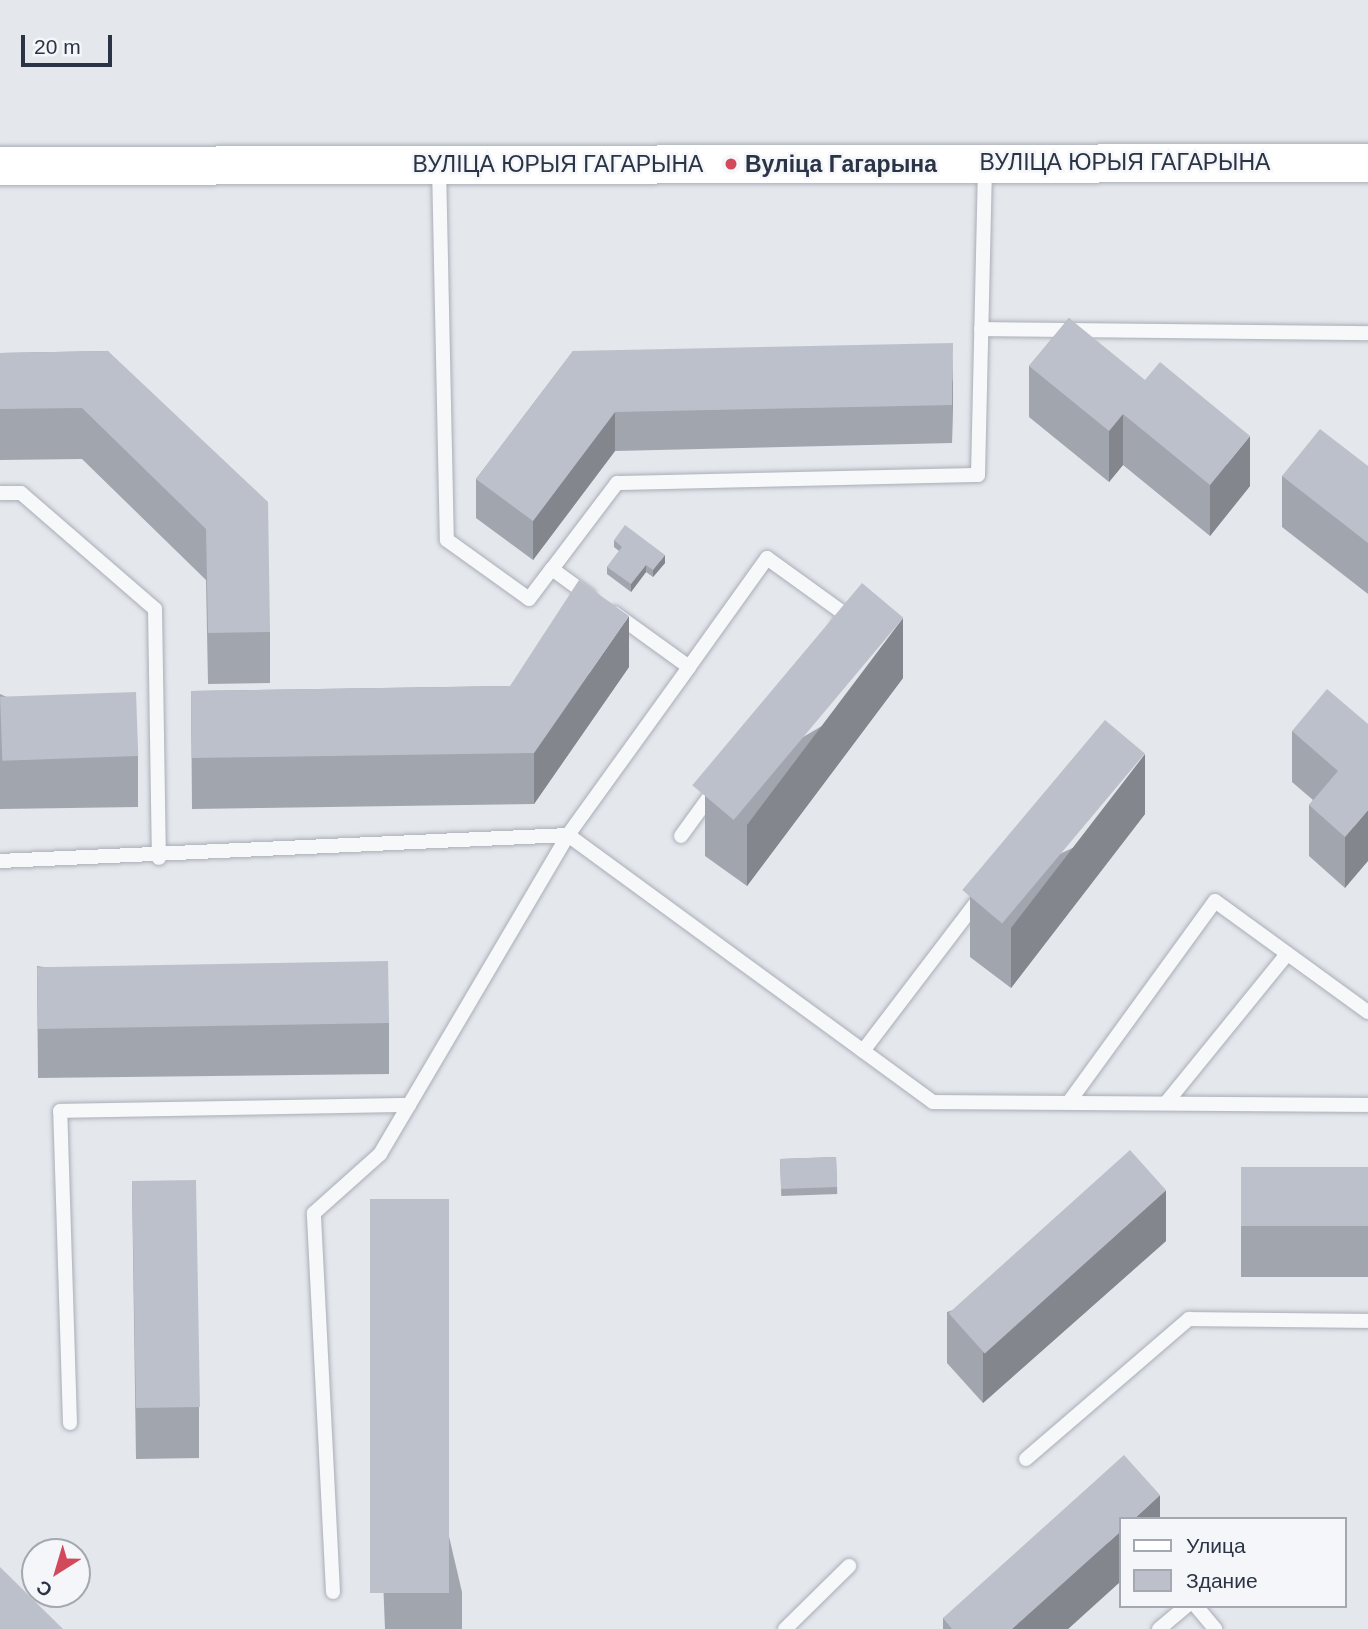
<!DOCTYPE html>
<html>
<head>
<meta charset="utf-8">
<style>
	body { margin:0 }
	#map { position:relative; width:1368px; height:1629px; overflow:hidden; background:#e4e7ec; font-family:Arial,sans-serif }
	div>[style] { position:absolute }
	.roads { filter:drop-shadow(0 0 2px #a9aeb7) drop-shadow(0 0 2px #a9aeb7) }
	.service>* { height:14px; margin:-7px; padding:0 7px; transform-origin:7px; border-radius:7px; background:#f7f8fa }
	.secondary>* { height:38px; margin:-19px; padding:0 19px; transform-origin:19px; border-radius:19px; background:#fff }
	.wall>* { inset:0; background:#a1a5ae; transform-origin:0 0 }
	.shaded-wall>* { inset:0; background:#83868d }
	.building>* { inset:0; background:#bbc0ca; transform-origin:0 0 }
	.dots>* { width:19px; height:19px; translate:-50% -50%; box-sizing:border-box; border:4px solid #f4f6f9; border-radius:50% }
	span { translate:-50% -50%; white-space:nowrap; text-align:center; line-height:1.15; -webkit-text-stroke:5px #f4f6f9; paint-order:stroke }
	.street-label { font-size:23px; color:#2b3445 }
	.poi-label { font-size:23px; color:#2b3445; font-weight:700 }
	.left { translate:0 -50%; text-align:left }
	.legend { position:absolute; left:1119px; top:1517px; width:228px; height:91px; box-sizing:border-box; background:#f4f6f9; border:2px solid #a4a8b1; margin:0; padding:9px 12px; list-style:none; font-size:21px; color:#2b3445 }
	.legend li { display:flex; align-items:center; gap:14px; height:35px }
	.legend b { width:35px; border:2px solid #a4a8b1 }
	.north { position:absolute; left:21px; top:1538px; width:70px; height:70px; box-sizing:border-box; background:#f4f6f9; border:2px solid #a4a8b1; border-radius:50%; rotate:217deg; font-size:19px; font-weight:700; line-height:28px; text-align:center; color:#2b3445 }
	.north::after { content:''; display:block; margin:auto; width:24px; height:32px; background:#d1495b; clip-path:polygon(50% 0,100% 100%,50% 72%,0 100%) }
	.scale { position:absolute; left:21px; top:35px; width:91px; height:32px; box-sizing:border-box; border:4px solid #2b3445; border-top:0; padding-left:9px; font-size:21px; line-height:24px; white-space:nowrap; color:#2b3445; -webkit-text-stroke:5px #f4f6f9; paint-order:stroke }
</style>
</head>
<body>
<div id="map">
	<div class="roads">
		<div class="service">
			<i style="left:439px;top:166px;width:374px;rotate:88.8deg"></i>
			<i style="left:447px;top:540px;width:101px;rotate:35.7deg"></i>
			<i style="left:529px;top:599px;width:38px;rotate:-53deg"></i>
			<i style="left:981px;top:329px;width:387px;rotate:0.6deg"></i>
			<i style="left:0;top:493px;width:21px"></i>
			<i style="left:21px;top:493px;width:177px;rotate:40.9deg"></i>
			<i style="left:155px;top:609px;width:249px;rotate:89.1deg"></i>
			<i style="left:589px;top:596px;width:46px;rotate:-143.9deg"></i>
			<i style="left:552px;top:569px;width:108px;rotate:-52.9deg"></i>
			<i style="left:617px;top:483px;width:361px;rotate:-1.3deg"></i>
			<i style="left:978px;top:475px;width:309px;rotate:-88.7deg"></i>
			<i style="left:689px;top:667px;width:134px;rotate:-54.4deg"></i>
			<i style="left:767px;top:558px;width:97px;rotate:35.8deg"></i>
			<i style="left:846px;top:615px;width:12px;rotate:125deg"></i>
			<i style="left:681px;top:836px;width:58px;rotate:-54.1deg"></i>
			<i style="left:0;top:861px;width:569px;rotate:-2.62deg"></i>
			<i style="left:568px;top:835px;width:452px;rotate:36.2deg"></i>
			<i style="left:933px;top:1102px;width:435px;rotate:0.4deg"></i>
			<i style="left:863px;top:1051px;width:195px;rotate:-52.7deg"></i>
			<i style="left:1069px;top:1102px;width:248px;rotate:-54deg"></i>
			<i style="left:1215px;top:901px;width:189px;rotate:36deg"></i>
			<i style="left:1166px;top:1103px;width:192px;rotate:-50.9deg"></i>
			<i style="left:70px;top:1423px;width:312px;rotate:-91.8deg"></i>
			<i style="left:60px;top:1111px;width:349px;rotate:-1deg"></i>
			<i style="left:409px;top:1105px;width:313px;rotate:-59.5deg"></i>
			<i style="left:568px;top:835px;width:207px;rotate:-54.2deg"></i>
			<i style="left:689px;top:667px;width:92px;rotate:-144.2deg"></i>
			<i style="left:1026px;top:1459px;width:215px;rotate:-40.7deg"></i>
			<i style="left:1189px;top:1319px;width:179px;rotate:0.6deg"></i>
			<i style="left:333px;top:1592px;width:379px;rotate:-92.9deg"></i>
			<i style="left:314px;top:1213px;width:89px;rotate:-41.8deg"></i>
			<i style="left:380px;top:1154px;width:57px;rotate:-59.4deg"></i>
			<i style="left:1196px;top:1606px;width:30px;rotate:50deg"></i>
			<i style="left:785px;top:1629px;width:90px;rotate:-44.5deg"></i>
			<i style="left:1159px;top:1629px;width:35px;rotate:-40deg"></i>
		</div>
		<div class="secondary">
			<i style="left:0;top:166px;width:1368px;rotate:-0.13deg"></i>
		</div>
	</div>
	<div class="wall">
		<i style="clip-path:polygon(1069px 318px,1250px 486px,1210px 536px,1123px 465px,1109px 482px,1029px 417px,1029px 366px)"></i>
		<i style="clip-path:polygon(108px 351px,270px 632px,270px 683px,208px 684px,206px 580px,82px 459px,0 460px,0 353px)"></i>
		<i style="clip-path:polygon(573px 351px,953px 381px,952px 443px,615px 451px,533px 560px,476px 518px,476px 479px)"></i>
		<i style="clip-path:polygon(1368px 466px,1368px 594px,1282px 527px,1282px 476px)"></i>
		<i style="clip-path:polygon(614px 540px,665px 563px,653px 577px,646px 572px,631px 592px,607px 574px,607px 567px,619px 551px,614px 547px)"></i>
		<i style="clip-path:polygon(629px 667px,534px 804px,192px 809px,191px 691px,510px 686px)"></i>
		<i style="clip-path:polygon(903px 678px,747px 886px,705px 856px,705px 795px)"></i>
		<i style="clip-path:polygon(0 694px,138px 756px,138px 807px,0 809px)"></i>
		<i style="clip-path:polygon(1368px 724px,1345px 888px,1309px 856px,1309px 805px,1313px 800px,1292px 782px,1292px 731px)"></i>
		<i style="clip-path:polygon(1145px 814px,1011px 988px,970px 957px,970px 896px)"></i>
		<i style="clip-path:polygon(37px 966px,389px 1023px,389px 1074px,38px 1078px)"></i>
		<i style="left:836px;top:1157px;width:37px;height:56px;rotate:88deg"></i>
		<i style="left:1368px;top:1167px;width:110px;height:127px;rotate:90deg"></i>
		<i style="clip-path:polygon(132px 1181px,199px 1407px,199px 1458px,136px 1459px)"></i>
		<i style="clip-path:polygon(370px 1199px,462px 1592px,462px 1629px,385px 1629px,370px 1249px)"></i>
		<i style="clip-path:polygon(1166px 1241px,983px 1403px,947px 1363px,947px 1312px)"></i>
		<i style="clip-path:polygon(1160px 1519px,1121px 1581px,1068px 1629px,943px 1629px,943px 1618px)"></i>
	</div>
	<div class="shaded-wall">
		<i style="clip-path:polygon(953px 343px,953px 381px,952px 443px,952px 405px)"></i>
		<i style="clip-path:polygon(615px 412px,615px 451px,533px 560px,533px 521px)"></i>
		<i style="clip-path:polygon(1123px 414px,1123px 465px,1109px 482px,1109px 431px)"></i>
		<i style="clip-path:polygon(1250px 436px,1250px 486px,1210px 536px,1210px 485px)"></i>
		<i style="clip-path:polygon(665px 555px,665px 563px,653px 577px,653px 570px)"></i>
		<i style="clip-path:polygon(646px 565px,646px 572px,631px 592px,631px 584px)"></i>
		<i style="clip-path:polygon(629px 616px,629px 667px,534px 804px,534px 753px)"></i>
		<i style="clip-path:polygon(903px 618px,903px 678px,747px 886px,747px 825px)"></i>
		<i style="clip-path:polygon(1145px 754px,1145px 814px,1011px 988px,1011px 928px)"></i>
		<i style="clip-path:polygon(1368px 810px,1368px 861px,1345px 888px,1345px 837px)"></i>
		<i style="clip-path:polygon(1166px 1190px,1166px 1241px,983px 1403px,983px 1353px)"></i>
		<i style="clip-path:polygon(1160px 1495px,1160px 1519px,1134px 1519px)"></i>
		<i style="clip-path:polygon(1121px 1531px,1121px 1581px,1068px 1629px,1012px 1629px)"></i>
	</div>
	<div class="building">
		<i style="clip-path:polygon(1069px 318px,1145px 380px,1160px 362px,1250px 436px,1210px 485px,1123px 414px,1109px 431px,1029px 366px)"></i>
		<i style="clip-path:polygon(953px 343px,952px 405px,615px 412px,533px 521px,476px 479px,573px 351px)"></i>
		<i style="clip-path:polygon(108px 351px,268px 502px,270px 632px,208px 633px,206px 529px,82px 408px,0 409px,0 353px)"></i>
		<i style="clip-path:polygon(1320px 429px,1368px 466px,1368px 543px,1282px 476px)"></i>
		<i style="clip-path:polygon(625px 525px,665px 555px,653px 570px,646px 565px,631px 584px,607px 567px,622px 547px,614px 540px)"></i>
		<i style="clip-path:polygon(579px 580px,629px 616px,534px 753px,192px 758px,191px 691px,510px 686px)"></i>
		<i style="left:862px;top:583px;width:54px;height:264px;rotate:40deg"></i>
		<i style="clip-path:polygon(1327px 689px,1368px 724px,1368px 810px,1345px 837px,1309px 805px,1338px 771px,1292px 731px)"></i>
		<i style="left:136px;top:692px;width:64px;height:136px;rotate:88deg"></i>
		<i style="left:1105px;top:720px;width:52px;height:222px;rotate:40deg"></i>
		<i style="left:388px;top:961px;width:62px;height:351px;rotate:89deg"></i>
		<i style="left:1130px;top:1150px;width:54px;height:244px;rotate:48deg"></i>
		<i style="left:836px;top:1157px;width:30px;height:56px;rotate:88deg"></i>
		<i style="left:1368px;top:1167px;width:59px;height:127px;rotate:90deg"></i>
		<i style="left:196px;top:1180px;width:227px;height:64px;rotate:89deg"></i>
		<i style="left:370px;top:1199px;width:79px;height:394px"></i>
		<i style="clip-path:polygon(1124px 1455px,1160px 1495px,1134px 1519px,1121px 1519px,1121px 1531px,1012px 1629px,952px 1629px,943px 1618px)"></i>
		<i style="clip-path:polygon(0 1567px,63px 1629px,0 1629px)"></i>
	</div>
	<div class="dots">
		<i style="left:731px;top:164px;background:#d1495b"></i>
	</div>
	<div class="street-label">
		<span style="left:1125px;top:162px">ВУЛІЦА ЮРЫЯ ГАГАРЫНА</span>
		<span style="left:558px;top:164px">ВУЛІЦА ЮРЫЯ ГАГАРЫНА</span>
	</div>
	<div class="poi-label">
		<span class="left" style="left:745px;top:164px">Вуліца Гагарына</span>
	</div>
	<ul class="legend">
	<li><b style="height:9px;background:#fff"></b>Улица</li>
	<li><b style="height:19px;background:#bbc0ca"></b>Здание</li>
	</ul>
	<div class="north">С</div>
	<div class="scale">20 m</div>
</div>
</body>
</html>
